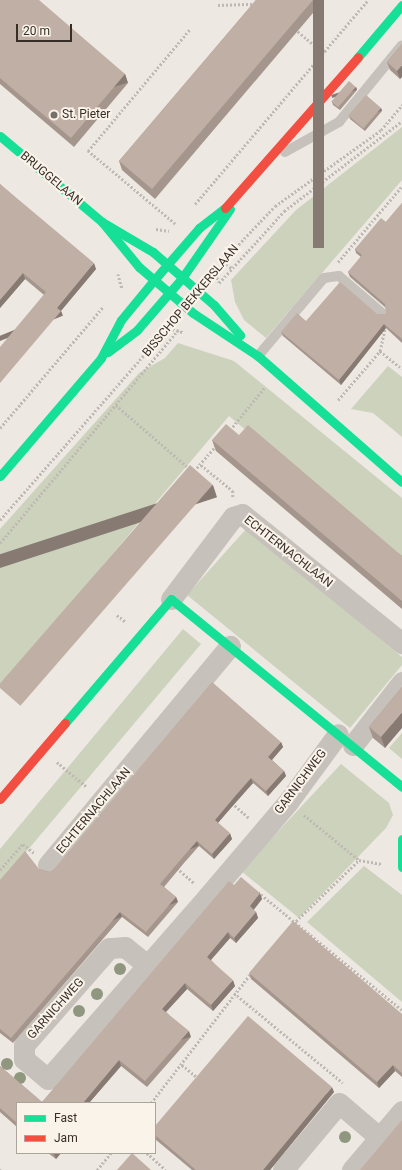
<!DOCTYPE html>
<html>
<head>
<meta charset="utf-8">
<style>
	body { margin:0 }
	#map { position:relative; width:402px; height:1170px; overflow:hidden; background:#ede9e2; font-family:Roboto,sans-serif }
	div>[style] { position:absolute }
	.green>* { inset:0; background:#ccd2bc }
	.path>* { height:2.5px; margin-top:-1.25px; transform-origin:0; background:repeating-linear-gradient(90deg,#bfb9b3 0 2px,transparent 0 4px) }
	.lane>* { height:10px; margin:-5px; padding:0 5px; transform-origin:5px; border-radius:5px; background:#c6c1bb }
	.street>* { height:21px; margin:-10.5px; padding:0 10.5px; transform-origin:10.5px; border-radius:10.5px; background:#c6c1bb }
	.fast>* { height:9px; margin:-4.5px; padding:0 4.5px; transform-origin:4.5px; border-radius:4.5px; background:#16e098 }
	.jam>* { height:9px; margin:-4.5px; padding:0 4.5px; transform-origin:4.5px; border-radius:4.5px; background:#f24e42 }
	.trees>* { width:12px; height:12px; margin:-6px; border-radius:50%; background:#8f977e }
	.wall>* { inset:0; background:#a5968d }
	.shaded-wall>* { inset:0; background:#867a73; transform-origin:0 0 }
	.building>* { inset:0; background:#c0afa4; transform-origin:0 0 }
	.dots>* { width:11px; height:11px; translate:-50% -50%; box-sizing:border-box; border:2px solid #f9f3e9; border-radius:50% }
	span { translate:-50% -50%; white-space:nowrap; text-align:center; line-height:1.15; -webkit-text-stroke:4px #f9f3e9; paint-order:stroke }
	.poi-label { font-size:12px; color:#372e28 }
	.left { translate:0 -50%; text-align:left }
	.street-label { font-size:12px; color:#372e28 }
	.legend { position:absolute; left:16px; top:1102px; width:140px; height:52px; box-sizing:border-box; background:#f9f3e9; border:1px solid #aba49c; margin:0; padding:5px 7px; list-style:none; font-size:12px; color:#372e28 }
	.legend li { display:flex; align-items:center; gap:8px; height:20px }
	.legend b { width:20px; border:1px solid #aba49c }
	.scale { position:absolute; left:16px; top:24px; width:56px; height:18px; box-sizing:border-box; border:2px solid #372e28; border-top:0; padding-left:5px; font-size:12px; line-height:14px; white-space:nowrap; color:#372e28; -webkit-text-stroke:3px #f9f3e9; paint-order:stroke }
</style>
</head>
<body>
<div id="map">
	<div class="green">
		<i style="clip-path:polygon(402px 127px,402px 180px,266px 338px,244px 320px,235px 302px,231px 280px,296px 210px)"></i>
		<i style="clip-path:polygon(178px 343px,234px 361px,402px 498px,402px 561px,229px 416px,0 687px,0 529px,139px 373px,165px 358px)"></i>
		<i style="clip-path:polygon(388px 366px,402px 377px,402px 437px,373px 413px,351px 409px)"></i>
		<i style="clip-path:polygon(247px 528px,402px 657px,402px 665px,350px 728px,187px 595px)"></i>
		<i style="clip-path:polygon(183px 629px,201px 644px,0 883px,0 849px)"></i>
		<i style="clip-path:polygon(402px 733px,402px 759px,389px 748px)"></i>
		<i style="clip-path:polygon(341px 764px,389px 803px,393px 815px,386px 828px,299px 918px,241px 871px)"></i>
		<i style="clip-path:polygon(364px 866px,402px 895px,402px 1002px,307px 922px)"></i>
	</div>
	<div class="path">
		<i style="left:218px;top:5px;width:37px;rotate:-2deg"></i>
		<i style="left:295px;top:29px;width:38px;rotate:40deg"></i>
		<i style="left:195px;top:204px;width:267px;rotate:-49.7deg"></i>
		<i style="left:175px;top:224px;width:114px;rotate:-140deg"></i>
		<i style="left:88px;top:151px;width:158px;rotate:-50.1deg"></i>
		<i style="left:156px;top:229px;width:13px;rotate:9deg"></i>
		<i style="left:222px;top:262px;width:77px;rotate:-46.6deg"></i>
		<i style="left:275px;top:206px;width:130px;rotate:-35.6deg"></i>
		<i style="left:381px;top:130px;width:33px;rotate:-50deg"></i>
		<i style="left:223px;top:262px;width:12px;rotate:35deg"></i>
		<i style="left:338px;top:262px;width:99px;rotate:-49.9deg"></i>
		<i style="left:214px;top:270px;width:13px;rotate:67deg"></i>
		<i style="left:118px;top:274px;width:15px;rotate:74deg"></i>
		<i style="left:219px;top:283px;width:97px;rotate:-47.9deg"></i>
		<i style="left:284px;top:211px;width:148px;rotate:-37.3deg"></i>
		<i style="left:165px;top:327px;width:19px;rotate:16deg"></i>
		<i style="left:380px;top:351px;width:24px;rotate:-78deg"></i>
		<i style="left:338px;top:400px;width:65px;rotate:-49.4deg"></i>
		<i style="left:380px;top:351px;width:28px;rotate:39deg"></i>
		<i style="left:116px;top:405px;width:98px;rotate:40.9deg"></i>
		<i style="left:0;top:428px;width:160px;rotate:-49.6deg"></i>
		<i style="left:230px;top:430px;width:54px;rotate:-51deg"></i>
		<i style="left:201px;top:465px;width:41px;rotate:39.1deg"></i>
		<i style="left:233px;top:491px;width:6px;rotate:90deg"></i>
		<i style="left:194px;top:471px;width:33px;rotate:-49deg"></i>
		<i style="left:0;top:520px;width:263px;rotate:-48.9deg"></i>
		<i style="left:0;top:543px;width:279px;rotate:-50.1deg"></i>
		<i style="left:117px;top:615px;width:11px;rotate:38deg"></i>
		<i style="left:57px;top:762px;width:39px;rotate:40deg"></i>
		<i style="left:232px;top:803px;width:23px;rotate:41deg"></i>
		<i style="left:304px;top:815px;width:71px;rotate:39.3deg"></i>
		<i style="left:359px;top:860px;width:23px;rotate:10deg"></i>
		<i style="left:177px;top:868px;width:23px;rotate:41deg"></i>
		<i style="left:0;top:870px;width:35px;rotate:-49deg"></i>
		<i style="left:23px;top:844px;width:14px;rotate:39deg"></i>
		<i style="left:258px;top:892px;width:186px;rotate:39.3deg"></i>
		<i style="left:293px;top:924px;width:92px;rotate:-44.1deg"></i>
		<i style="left:234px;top:993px;width:141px;rotate:39.5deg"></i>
		<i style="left:182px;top:1065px;width:22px;rotate:39deg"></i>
		<i style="left:151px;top:1103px;width:164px;rotate:-52.4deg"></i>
		<i style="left:147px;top:1153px;width:25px;rotate:42deg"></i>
		<i style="left:0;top:1169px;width:1px;rotate:45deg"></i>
		<i style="left:97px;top:1170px;width:22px;rotate:-51deg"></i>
	</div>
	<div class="lane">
		<i style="left:285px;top:152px;width:62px;rotate:-29.1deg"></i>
		<i style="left:339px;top:122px;width:99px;rotate:-50.7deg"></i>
		<i style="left:258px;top:356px;width:102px;rotate:-49.8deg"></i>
		<i style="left:324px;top:278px;width:15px;rotate:-8deg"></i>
		<i style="left:339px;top:276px;width:58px;rotate:40.8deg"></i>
	</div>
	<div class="street">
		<i style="left:171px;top:599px;width:103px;rotate:-52.9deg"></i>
		<i style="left:233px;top:517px;width:9px;rotate:-18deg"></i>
		<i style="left:242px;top:514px;width:206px;rotate:38.9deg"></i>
		<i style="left:353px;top:745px;width:80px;rotate:-52.1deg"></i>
		<i style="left:48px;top:865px;width:285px;rotate:-50.3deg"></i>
		<i style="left:147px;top:965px;width:28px;rotate:-141deg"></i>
		<i style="left:125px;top:947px;width:16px;rotate:176deg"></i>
		<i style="left:109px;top:948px;width:129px;rotate:131.2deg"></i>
		<i style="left:24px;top:1045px;width:14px;rotate:90deg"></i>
		<i style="left:24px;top:1059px;width:31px;rotate:40deg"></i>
		<i style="left:48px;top:1079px;width:243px;rotate:-48.8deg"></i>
		<i style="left:208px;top:896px;width:123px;rotate:-49.6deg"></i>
		<i style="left:288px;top:802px;width:84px;rotate:-53.7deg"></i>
		<i style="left:283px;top:1170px;width:87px;rotate:-50.1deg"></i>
		<i style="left:339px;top:1103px;width:52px;rotate:40.4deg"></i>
		<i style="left:352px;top:1170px;width:77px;rotate:-49.7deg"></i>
	</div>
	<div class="fast">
		<i style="left:358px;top:57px;width:68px;rotate:-49.8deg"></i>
		<i style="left:0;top:136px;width:133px;rotate:40.1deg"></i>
		<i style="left:102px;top:222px;width:59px;rotate:30.5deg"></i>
		<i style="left:153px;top:252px;width:81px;rotate:41deg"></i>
		<i style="left:214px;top:305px;width:40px;rotate:49deg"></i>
		<i style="left:102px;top:222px;width:58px;rotate:50.6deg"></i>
		<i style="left:139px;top:267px;width:71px;rotate:40.4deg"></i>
		<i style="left:193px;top:313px;width:78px;rotate:33.5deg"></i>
		<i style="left:258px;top:356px;width:191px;rotate:41.2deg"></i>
		<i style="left:108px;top:352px;width:36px;rotate:-37deg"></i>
		<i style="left:137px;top:330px;width:69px;rotate:-49.1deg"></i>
		<i style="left:182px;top:278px;width:84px;rotate:-55.2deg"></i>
		<i style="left:0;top:476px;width:155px;rotate:-49.4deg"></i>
		<i style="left:101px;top:358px;width:43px;rotate:-62.2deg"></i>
		<i style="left:121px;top:320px;width:52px;rotate:-50.5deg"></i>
		<i style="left:154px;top:280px;width:69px;rotate:-49.1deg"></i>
		<i style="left:199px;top:228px;width:33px;rotate:-38deg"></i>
		<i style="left:65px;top:723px;width:163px;rotate:-49.5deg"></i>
		<i style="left:171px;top:599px;width:298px;rotate:39.1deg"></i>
		<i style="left:402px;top:839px;width:28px;rotate:90deg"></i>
	</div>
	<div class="jam">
		<i style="left:225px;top:208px;width:201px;rotate:-48.6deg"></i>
		<i style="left:0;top:799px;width:100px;rotate:-49.5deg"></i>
	</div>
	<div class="trees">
		<i style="left:120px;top:969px"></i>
		<i style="left:97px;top:994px"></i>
		<i style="left:79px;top:1011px"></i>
		<i style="left:7px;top:1064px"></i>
		<i style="left:20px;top:1078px"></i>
		<i style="left:345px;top:1137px"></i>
	</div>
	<div class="wall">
		<i style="clip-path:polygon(0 0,125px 74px,128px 83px,74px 147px,0 84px)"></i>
		<i style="clip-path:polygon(256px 0,324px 0,155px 199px,122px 170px,119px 161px)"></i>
		<i style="clip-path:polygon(402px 44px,400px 79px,390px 70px,387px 62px)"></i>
		<i style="clip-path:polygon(356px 87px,357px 90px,340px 110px,333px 105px,332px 102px)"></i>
		<i style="clip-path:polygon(381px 108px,382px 111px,365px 131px,350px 119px,349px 116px)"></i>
		<i style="clip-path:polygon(0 184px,96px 269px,61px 311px,63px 316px,44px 295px,25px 279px,0 308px)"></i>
		<i style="clip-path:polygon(402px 203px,402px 343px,386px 328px,341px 385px,283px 336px,281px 332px,306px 321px,386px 314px,386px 308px,350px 277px,348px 272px,361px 257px,356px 253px,355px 249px,386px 222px)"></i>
		<i style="clip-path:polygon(239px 435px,402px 556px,402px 609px,216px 451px,212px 440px)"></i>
		<i style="clip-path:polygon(402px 687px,385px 748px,373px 738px,369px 727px)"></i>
		<i style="clip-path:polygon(281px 742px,283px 747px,272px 760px,284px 771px,286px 776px,268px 796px,253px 783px,236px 801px,218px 823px,232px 839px,214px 859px,199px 846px,184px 863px,164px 887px,176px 897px,178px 902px,148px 937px,122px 917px,13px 1043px,0 1033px,0 880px,39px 869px,50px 872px)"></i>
		<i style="clip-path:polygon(234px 885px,262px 899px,253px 910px,256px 912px,258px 918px,236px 943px,230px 938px,211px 960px,235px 986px,213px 1011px,187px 989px,166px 1012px,191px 1037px,147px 1087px,121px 1066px,89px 1103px,17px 1103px,17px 1127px,0 1112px,0 1066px,42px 1102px)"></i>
		<i style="clip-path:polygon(249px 973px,402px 1014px,402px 1077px,395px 1071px,379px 1088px,251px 979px)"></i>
		<i style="clip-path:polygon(334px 1092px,270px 1170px,192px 1170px,155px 1139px,155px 1126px)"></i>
		<i style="clip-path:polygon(48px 1153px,61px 1153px,56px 1159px)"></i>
	</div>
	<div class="shaded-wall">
		<i style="left:313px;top:0;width:11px;height:248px"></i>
		<i style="clip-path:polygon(402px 65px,402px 77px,400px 79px,397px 71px)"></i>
		<i style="left:125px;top:74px;width:9px;height:84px;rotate:72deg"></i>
		<i style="left:356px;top:87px;width:3px;height:26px;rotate:72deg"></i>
		<i style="left:381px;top:108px;width:3px;height:26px;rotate:72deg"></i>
		<i style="clip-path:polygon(94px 263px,96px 269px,59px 313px,57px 308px)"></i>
		<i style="clip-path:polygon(23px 273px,25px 279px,0 308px,0 300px)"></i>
		<i style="left:61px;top:311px;width:5px;height:94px;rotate:68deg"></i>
		<i style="clip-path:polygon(384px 324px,386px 328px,341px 385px,339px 380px)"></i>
		<i style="left:213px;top:485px;width:13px;height:329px;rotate:72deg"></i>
		<i style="clip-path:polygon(402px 712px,402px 728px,385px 748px,381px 737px)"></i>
		<i style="clip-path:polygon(281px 742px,283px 747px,270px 762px,268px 757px)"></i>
		<i style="clip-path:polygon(284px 771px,286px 776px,268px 796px,266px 791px)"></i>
		<i style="clip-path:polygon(251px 778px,253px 783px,216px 825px,215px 820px)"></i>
		<i style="clip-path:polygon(230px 833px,232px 839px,214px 859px,212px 854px)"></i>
		<i style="left:197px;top:841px;width:5px;height:57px;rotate:68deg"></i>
		<i style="clip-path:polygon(260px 893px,262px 899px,252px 912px,250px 906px)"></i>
		<i style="left:176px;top:897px;width:5px;height:46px;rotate:68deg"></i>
		<i style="left:120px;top:912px;width:5px;height:167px;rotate:68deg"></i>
		<i style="clip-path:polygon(256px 912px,258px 918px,236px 943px,234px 938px)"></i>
		<i style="clip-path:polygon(228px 932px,230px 938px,209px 962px,207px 957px)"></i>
		<i style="clip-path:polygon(233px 980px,235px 986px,213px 1011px,211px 1005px)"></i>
		<i style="clip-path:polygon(185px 983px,187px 989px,164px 1014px,162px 1009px)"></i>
		<i style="left:189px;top:1031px;width:6px;height:67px;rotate:72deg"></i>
		<i style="clip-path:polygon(119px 1060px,121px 1066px,89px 1103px,83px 1103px)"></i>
		<i style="clip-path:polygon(393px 1065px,395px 1071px,379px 1088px,377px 1082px)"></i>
		<i style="clip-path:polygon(332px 1087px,334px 1092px,270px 1170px,263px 1170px)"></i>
		<i style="clip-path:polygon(54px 1153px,61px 1153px,56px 1159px,54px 1154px)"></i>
	</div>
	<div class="building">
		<i style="clip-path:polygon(0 0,39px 0,125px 74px,71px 138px,0 78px)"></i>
		<i style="clip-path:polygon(256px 0,313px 0,152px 189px,119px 161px)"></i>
		<i style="clip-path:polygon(402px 44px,402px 65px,397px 71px,387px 62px)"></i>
		<i style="left:349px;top:81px;width:9px;height:27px;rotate:41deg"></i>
		<i style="left:366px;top:95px;width:20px;height:27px;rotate:41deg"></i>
		<i style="clip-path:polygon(0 184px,94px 263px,57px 308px,61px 311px,0 383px,0 347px,46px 292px,23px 273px,0 300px)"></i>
		<i style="clip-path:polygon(402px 203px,402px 339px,384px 324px,339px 380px,281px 332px,297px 313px,306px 321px,340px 282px,377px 314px,386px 314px,385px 304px,348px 272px,362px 255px,355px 249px,381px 218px,386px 222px)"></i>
		<i style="clip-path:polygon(226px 424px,239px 435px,248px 425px,402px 556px,402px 601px,212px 440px)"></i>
		<i style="left:190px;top:465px;width:30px;height:293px;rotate:41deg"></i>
		<i style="clip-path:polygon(212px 682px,281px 742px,268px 757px,284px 771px,266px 791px,251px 778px,235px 796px,215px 820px,230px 833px,212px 854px,197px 841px,182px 858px,160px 884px,176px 897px,146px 932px,120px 912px,11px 1038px,0 1029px,0 880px,25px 851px,39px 869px,50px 872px,55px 868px)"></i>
		<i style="clip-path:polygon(402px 687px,402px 712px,381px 737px,369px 727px)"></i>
		<i style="clip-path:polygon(241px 877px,260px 893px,250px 906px,256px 912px,234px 938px,228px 932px,207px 957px,233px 980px,211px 1005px,185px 983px,162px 1009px,189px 1031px,145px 1081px,119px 1060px,83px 1103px,17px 1103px,17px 1123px,0 1108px,0 1066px,42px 1102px,229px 881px,234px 885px)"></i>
		<i style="clip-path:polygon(293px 921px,402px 1014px,402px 1073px,393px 1065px,377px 1082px,249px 973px)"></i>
		<i style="clip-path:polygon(248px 1016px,332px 1087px,263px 1170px,196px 1170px,155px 1135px,155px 1126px)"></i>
		<i style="clip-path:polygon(402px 1120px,402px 1170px,360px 1170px)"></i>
		<i style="clip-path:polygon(132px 1153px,151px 1170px,117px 1170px)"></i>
	</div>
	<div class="dots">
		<i style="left:54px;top:115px;background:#776f69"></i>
	</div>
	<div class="poi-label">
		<span class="left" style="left:62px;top:115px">St. Pieter</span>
	</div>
	<div class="street-label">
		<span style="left:51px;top:179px;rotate:40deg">BRUGGELAAN</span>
		<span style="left:191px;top:301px;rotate:-50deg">BISSCHOP BEKKERSLAAN</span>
		<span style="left:288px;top:552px;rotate:38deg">ECHTERNACHLAAN</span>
		<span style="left:301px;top:782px;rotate:-53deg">GARNICHWEG</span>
		<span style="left:94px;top:811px;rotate:-50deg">ECHTERNACHLAAN</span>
		<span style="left:56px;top:1009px;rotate:-48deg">GARNICHWEG</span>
	</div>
	<ul class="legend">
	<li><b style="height:5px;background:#16e098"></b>Fast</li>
	<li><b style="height:5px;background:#f24e42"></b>Jam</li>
	</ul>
	<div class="scale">20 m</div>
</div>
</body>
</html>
